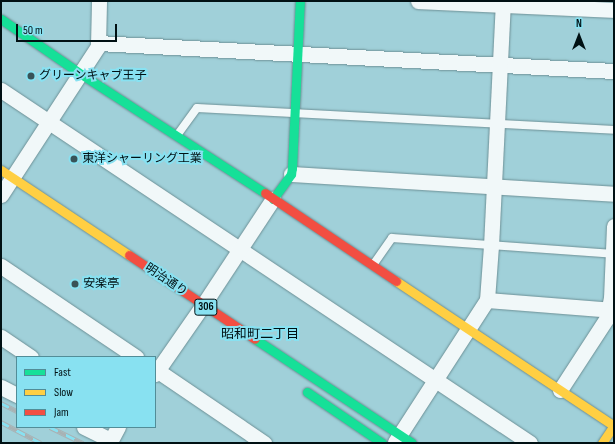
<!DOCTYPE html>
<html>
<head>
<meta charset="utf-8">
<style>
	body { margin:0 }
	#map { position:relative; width:615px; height:444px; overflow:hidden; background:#a0d0d9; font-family:"Sofia Sans Condensed","Noto Sans JP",sans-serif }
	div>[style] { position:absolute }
	.roads { filter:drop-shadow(0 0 1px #6d9096) drop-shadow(0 0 1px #6d9096) }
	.lane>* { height:8px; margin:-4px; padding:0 4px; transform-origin:4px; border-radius:4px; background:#f1f8f9 }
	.street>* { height:15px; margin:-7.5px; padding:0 7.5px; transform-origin:7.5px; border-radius:7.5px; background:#f1f8f9 }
	.fast>* { height:9px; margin:-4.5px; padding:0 4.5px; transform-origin:4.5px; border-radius:4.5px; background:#16e098 }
	.slow>* { height:9px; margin:-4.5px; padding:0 4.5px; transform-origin:4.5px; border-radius:4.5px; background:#ffcf43 }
	.jam>* { height:9px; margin:-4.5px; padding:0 4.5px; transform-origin:4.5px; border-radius:4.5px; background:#f24e42 }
	.rail>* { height:4.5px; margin-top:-2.25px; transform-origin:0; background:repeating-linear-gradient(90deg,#88e1f1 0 9px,#a8b2b4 0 18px); box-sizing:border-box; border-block:1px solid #a8b2b4 }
	.dots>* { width:11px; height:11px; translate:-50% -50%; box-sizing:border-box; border:2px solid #88e1f1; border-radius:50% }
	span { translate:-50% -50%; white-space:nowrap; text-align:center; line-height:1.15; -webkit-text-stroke:4px #88e1f1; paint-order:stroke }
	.shield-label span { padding:1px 3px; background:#88e1f1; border:1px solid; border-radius:3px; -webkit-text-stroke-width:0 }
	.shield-label { font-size:11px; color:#001013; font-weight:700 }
	.poi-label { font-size:12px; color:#001013 }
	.left { translate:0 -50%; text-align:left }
	.street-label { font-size:12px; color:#001013 }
	.neighbourhood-label { font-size:13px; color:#001013 }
	.frame { position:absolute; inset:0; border:2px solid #001013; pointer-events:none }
	.legend { position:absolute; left:16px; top:356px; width:140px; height:72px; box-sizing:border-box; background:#88e1f1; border:1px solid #528d98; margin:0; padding:5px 7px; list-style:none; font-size:12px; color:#001013 }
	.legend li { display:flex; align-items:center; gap:8px; height:20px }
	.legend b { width:20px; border:1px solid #528d98 }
	.north { position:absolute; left:559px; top:16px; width:40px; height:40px; -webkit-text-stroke:3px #88e1f1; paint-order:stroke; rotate:0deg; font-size:11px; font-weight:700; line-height:16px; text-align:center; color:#001013 }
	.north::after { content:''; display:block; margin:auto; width:14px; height:18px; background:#001013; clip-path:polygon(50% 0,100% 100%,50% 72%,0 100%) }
	.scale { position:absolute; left:16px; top:24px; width:101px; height:18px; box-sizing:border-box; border:2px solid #001013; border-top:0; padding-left:5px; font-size:12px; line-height:14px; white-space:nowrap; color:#001013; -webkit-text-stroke:3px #88e1f1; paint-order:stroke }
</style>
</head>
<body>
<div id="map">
	<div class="roads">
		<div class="lane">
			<i style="left:178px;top:134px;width:32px;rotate:-54deg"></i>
			<i style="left:197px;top:108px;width:418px;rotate:3deg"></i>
			<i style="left:373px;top:265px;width:33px;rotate:-55deg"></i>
			<i style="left:392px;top:238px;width:222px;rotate:4.1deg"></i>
		</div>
		<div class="street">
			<i style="left:418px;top:1px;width:196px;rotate:2.6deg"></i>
			<i style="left:98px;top:43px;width:517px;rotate:3.11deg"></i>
			<i style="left:1px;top:90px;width:636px;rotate:33.72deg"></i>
			<i style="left:291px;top:174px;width:324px;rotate:3.5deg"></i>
			<i style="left:1px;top:195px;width:178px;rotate:-56.9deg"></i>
			<i style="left:98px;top:46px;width:45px;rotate:-88.7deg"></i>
			<i style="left:1px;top:266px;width:163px;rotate:34deg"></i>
			<i style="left:487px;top:300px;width:127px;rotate:4.5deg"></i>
			<i style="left:1px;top:337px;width:36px;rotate:34deg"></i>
			<i style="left:155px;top:369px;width:132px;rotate:34.2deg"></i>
			<i style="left:155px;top:374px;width:84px;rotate:-55.2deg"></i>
			<i style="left:203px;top:305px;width:127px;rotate:-56.6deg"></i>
			<i style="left:1px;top:387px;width:18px;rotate:27deg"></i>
			<i style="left:560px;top:390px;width:86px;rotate:-56.9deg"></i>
			<i style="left:607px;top:318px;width:20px;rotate:-79deg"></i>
			<i style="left:611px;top:298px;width:72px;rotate:-87.6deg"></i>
			<i style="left:84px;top:427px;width:30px;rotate:26deg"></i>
			<i style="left:111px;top:440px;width:15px;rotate:-62deg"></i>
			<i style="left:395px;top:442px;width:169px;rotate:-57.1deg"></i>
			<i style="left:487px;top:300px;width:54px;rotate:-85.8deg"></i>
			<i style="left:491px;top:246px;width:245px;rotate:-87.2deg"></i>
		</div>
		<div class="fast">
			<i style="left:1px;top:19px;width:97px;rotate:34.5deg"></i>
			<i style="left:81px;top:74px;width:219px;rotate:32.9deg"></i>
			<i style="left:273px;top:199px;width:31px;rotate:-54deg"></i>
			<i style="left:291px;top:174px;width:6px;rotate:-81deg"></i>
			<i style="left:292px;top:168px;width:167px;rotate:-87.3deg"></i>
			<i style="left:255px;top:339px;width:188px;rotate:33.5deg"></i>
			<i style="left:307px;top:392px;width:91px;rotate:34.2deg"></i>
		</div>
		<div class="slow">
			<i style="left:1px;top:170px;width:154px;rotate:33.6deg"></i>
			<i style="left:396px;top:281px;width:262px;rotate:33.6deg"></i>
			<i style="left:602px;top:443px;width:22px;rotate:-56deg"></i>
		</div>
		<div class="jam">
			<i style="left:265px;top:193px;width:158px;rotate:33.9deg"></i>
			<i style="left:129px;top:255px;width:151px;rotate:33.7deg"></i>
		</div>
	</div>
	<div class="rail">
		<i style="left:1px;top:403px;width:18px;rotate:27deg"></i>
		<i style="left:1px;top:422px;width:45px;rotate:27.7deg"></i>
		<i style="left:50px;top:427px;width:37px;rotate:26deg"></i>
	</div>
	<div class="dots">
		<i style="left:31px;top:76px;background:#385358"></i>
		<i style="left:74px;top:159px;background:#385358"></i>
		<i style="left:75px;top:284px;background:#385358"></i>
	</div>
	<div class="shield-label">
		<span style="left:206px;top:307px">306</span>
	</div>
	<div class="poi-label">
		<span class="left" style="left:39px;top:76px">グリーンキャブ王子</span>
		<span class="left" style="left:82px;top:159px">東洋シャーリング工業</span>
		<span class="left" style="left:83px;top:284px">安楽亭</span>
	</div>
	<div class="street-label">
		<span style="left:166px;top:280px;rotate:34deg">明治通り</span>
	</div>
	<div class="neighbourhood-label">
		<span style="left:260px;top:334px">昭和町二丁目</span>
	</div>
	<div class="frame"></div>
	<ul class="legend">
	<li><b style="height:5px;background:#16e098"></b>Fast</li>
	<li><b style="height:5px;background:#ffcf43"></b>Slow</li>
	<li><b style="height:5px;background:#f24e42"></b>Jam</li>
	</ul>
	<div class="north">N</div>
	<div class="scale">50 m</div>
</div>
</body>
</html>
